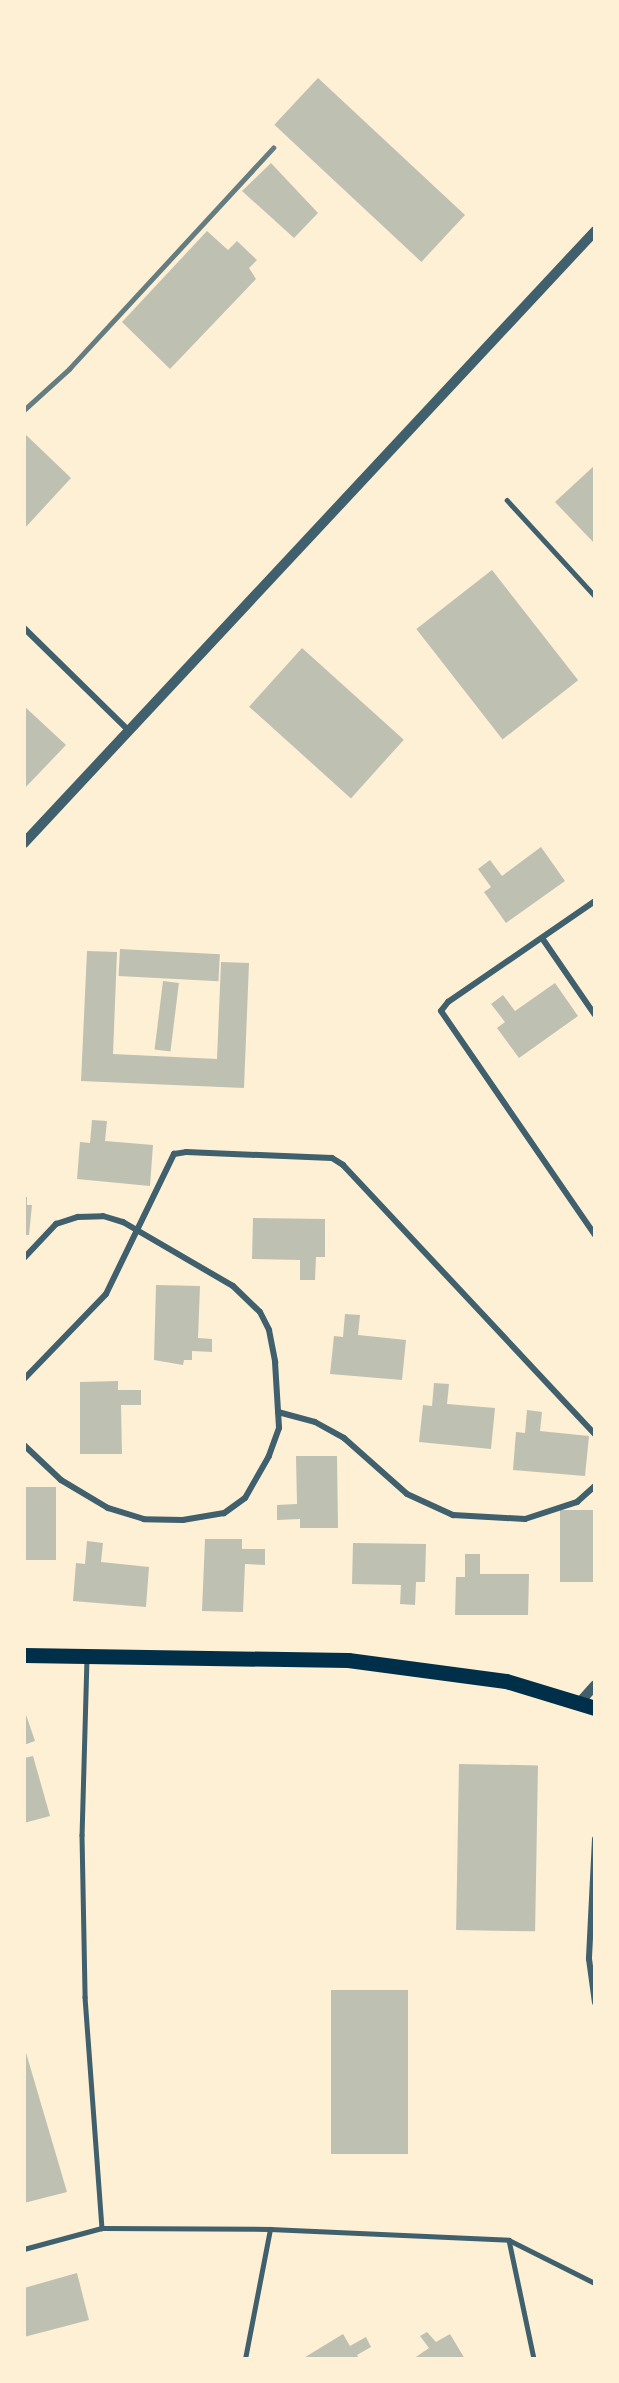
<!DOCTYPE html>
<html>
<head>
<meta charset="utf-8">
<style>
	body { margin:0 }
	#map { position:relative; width:619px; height:2383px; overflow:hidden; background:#fdf0d5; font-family:"Public Sans",sans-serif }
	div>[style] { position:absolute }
	.building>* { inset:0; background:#bec0b2; transform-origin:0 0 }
	.service>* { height:4.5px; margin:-2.25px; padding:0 2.25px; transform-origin:2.25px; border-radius:2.25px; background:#3f606c }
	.minor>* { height:6px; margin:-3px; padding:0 3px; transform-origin:3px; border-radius:3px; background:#3f606c }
	.tertiary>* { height:10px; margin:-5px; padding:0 5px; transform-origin:5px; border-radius:5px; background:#3f606c }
	.primary>* { height:15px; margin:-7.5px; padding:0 7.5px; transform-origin:7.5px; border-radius:7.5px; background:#003049 }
	.rail>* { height:4.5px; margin:-2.25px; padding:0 2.25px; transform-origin:2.25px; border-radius:2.25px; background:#657d81 }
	span { translate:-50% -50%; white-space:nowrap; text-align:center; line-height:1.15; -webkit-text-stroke:4.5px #fdf0d5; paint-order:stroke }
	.frame { position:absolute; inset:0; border:26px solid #fdf0d5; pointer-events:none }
</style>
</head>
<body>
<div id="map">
	<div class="building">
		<i style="left:318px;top:78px;width:201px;height:64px;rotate:43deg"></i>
		<i style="clip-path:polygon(271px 163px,318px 213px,294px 238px,242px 191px)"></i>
		<i style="clip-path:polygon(207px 231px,228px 250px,237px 241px,257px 260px,249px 268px,256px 279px,170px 369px,122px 322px)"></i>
		<i style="clip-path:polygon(24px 433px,71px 478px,24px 529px)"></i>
		<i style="clip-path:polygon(595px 465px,595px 544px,555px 502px)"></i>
		<i style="left:492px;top:570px;width:140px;height:96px;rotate:52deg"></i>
		<i style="left:302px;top:648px;width:137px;height:79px;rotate:42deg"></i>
		<i style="clip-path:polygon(24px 706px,66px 745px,24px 789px)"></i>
		<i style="clip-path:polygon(541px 847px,565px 881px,506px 923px,484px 892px,491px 887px,478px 869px,490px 860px,502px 876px)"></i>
		<i style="left:120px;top:949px;width:100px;height:27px;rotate:3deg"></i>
		<i style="clip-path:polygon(87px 951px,117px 952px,113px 1054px,217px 1059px,221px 962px,249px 963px,244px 1088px,81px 1081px)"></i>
		<i style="left:163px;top:981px;width:16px;height:69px;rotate:7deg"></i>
		<i style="clip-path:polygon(555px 983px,578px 1016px,519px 1058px,497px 1028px,505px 1022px,491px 1004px,503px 995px,515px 1011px)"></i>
		<i style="clip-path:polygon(92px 1120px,107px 1121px,105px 1141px,153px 1145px,150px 1186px,77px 1179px,80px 1142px,90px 1143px)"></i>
		<i style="clip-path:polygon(24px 1197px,27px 1197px,27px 1205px,32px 1205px,29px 1235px,24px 1235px)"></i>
		<i style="clip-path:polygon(253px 1218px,325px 1219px,325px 1257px,316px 1257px,315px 1280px,300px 1280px,300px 1260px,252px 1259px)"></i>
		<i style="clip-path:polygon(156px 1285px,200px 1286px,198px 1338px,212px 1339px,212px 1352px,192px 1351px,192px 1360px,184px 1360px,183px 1365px,154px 1360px)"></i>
		<i style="clip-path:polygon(345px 1314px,360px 1315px,358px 1335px,406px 1340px,402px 1380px,330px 1374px,334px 1336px,343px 1337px)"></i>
		<i style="clip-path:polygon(118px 1381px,118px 1390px,141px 1390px,141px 1405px,121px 1405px,122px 1454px,80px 1454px,80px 1382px)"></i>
		<i style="clip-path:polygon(434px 1383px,449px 1384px,447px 1404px,495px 1408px,491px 1449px,419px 1442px,423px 1405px,432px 1406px)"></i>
		<i style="clip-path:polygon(527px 1410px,542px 1412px,540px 1431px,589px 1436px,585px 1476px,513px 1470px,516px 1432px,525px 1433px)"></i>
		<i style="clip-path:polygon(296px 1456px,337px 1456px,338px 1528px,300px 1528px,300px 1519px,277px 1520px,277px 1505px,297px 1504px)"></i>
		<i style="left:24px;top:1487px;width:32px;height:73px"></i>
		<i style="left:595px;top:1510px;width:72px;height:35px;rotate:90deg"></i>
		<i style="clip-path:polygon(205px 1539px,242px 1539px,242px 1549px,265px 1549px,265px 1565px,245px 1564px,243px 1612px,202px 1611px)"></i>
		<i style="clip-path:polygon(87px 1541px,103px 1543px,101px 1562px,149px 1567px,146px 1607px,73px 1601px,76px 1563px,85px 1564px)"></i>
		<i style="clip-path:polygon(353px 1543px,426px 1544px,425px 1582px,416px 1582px,415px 1605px,400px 1604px,401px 1585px,352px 1584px)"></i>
		<i style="clip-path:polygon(465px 1554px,480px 1554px,480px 1574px,529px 1574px,528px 1615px,455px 1615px,456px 1577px,465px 1577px)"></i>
		<i style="clip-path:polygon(24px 1709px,35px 1741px,24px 1745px)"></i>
		<i style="clip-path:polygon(33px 1756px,50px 1816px,24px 1823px,24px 1758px)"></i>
		<i style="left:459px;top:1764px;width:79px;height:166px;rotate:1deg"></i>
		<i style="left:408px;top:1990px;width:164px;height:77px;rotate:90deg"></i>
		<i style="clip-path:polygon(24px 2046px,67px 2192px,24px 2203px)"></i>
		<i style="clip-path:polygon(77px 2273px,89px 2320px,24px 2337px,24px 2288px)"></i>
		<i style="clip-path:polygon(427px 2332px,436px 2342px,450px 2334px,465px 2359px,413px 2359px,429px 2348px,420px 2336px)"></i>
		<i style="clip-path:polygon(343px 2334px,350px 2346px,366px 2337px,371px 2347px,357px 2355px,359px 2359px,302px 2359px)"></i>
	</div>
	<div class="service">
		<i style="left:507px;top:500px;width:130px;rotate:47.5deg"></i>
		<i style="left:87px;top:1658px;width:177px;rotate:91.6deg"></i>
		<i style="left:82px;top:1835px;width:162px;rotate:88.9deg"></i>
		<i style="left:85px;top:1997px;width:232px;rotate:85.8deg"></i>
		<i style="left:102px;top:2228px;width:168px;rotate:0.3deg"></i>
		<i style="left:270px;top:2229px;width:239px;rotate:2.6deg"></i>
		<i style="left:509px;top:2240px;width:96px;rotate:26.6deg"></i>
		<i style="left:509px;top:2240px;width:122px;rotate:78.1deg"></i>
		<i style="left:24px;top:2249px;width:81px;rotate:-15.1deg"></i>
		<i style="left:245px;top:2359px;width:132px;rotate:-79.1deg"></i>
	</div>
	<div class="minor">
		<i style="left:24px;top:628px;width:147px;rotate:44.4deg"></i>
		<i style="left:595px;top:901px;width:178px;rotate:145.5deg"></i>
		<i style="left:448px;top:1002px;width:11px;rotate:128deg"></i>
		<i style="left:441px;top:1011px;width:272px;rotate:55.5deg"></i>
		<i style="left:542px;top:938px;width:93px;rotate:55.5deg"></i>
		<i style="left:24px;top:1258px;width:47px;rotate:-46.7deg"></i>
		<i style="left:56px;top:1224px;width:23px;rotate:-18deg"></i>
		<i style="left:78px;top:1217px;width:25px;rotate:-2deg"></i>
		<i style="left:103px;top:1216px;width:21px;rotate:17deg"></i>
		<i style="left:123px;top:1222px;width:127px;rotate:30.2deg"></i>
		<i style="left:233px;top:1286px;width:37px;rotate:44deg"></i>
		<i style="left:260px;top:1312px;width:20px;rotate:63deg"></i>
		<i style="left:269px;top:1330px;width:33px;rotate:79deg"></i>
		<i style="left:275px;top:1362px;width:66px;rotate:86.5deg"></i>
		<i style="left:279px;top:1428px;width:30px;rotate:110deg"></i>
		<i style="left:269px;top:1456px;width:48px;rotate:119.7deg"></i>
		<i style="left:245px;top:1498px;width:26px;rotate:144deg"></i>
		<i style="left:224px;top:1513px;width:42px;rotate:170.3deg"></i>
		<i style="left:183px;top:1520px;width:39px;rotate:-179deg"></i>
		<i style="left:144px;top:1519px;width:38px;rotate:-163deg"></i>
		<i style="left:108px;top:1508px;width:55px;rotate:-149.2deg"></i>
		<i style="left:61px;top:1480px;width:51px;rotate:-136.6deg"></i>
		<i style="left:24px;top:1379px;width:118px;rotate:-46deg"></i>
		<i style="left:106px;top:1294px;width:156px;rotate:-64.1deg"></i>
		<i style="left:174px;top:1154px;width:12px;rotate:-9deg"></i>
		<i style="left:186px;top:1152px;width:146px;rotate:2.4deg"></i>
		<i style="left:332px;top:1158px;width:13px;rotate:32deg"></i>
		<i style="left:343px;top:1165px;width:369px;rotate:46.9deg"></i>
		<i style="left:278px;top:1412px;width:38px;rotate:15deg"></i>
		<i style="left:315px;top:1422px;width:33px;rotate:29deg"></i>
		<i style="left:344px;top:1438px;width:84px;rotate:41.6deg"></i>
		<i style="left:407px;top:1494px;width:51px;rotate:24.5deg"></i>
		<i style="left:453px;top:1515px;width:72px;rotate:3.2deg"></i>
		<i style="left:525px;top:1519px;width:55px;rotate:-18.1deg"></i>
		<i style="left:577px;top:1502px;width:24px;rotate:-42deg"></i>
		<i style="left:595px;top:1839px;width:120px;rotate:92.9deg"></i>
		<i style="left:589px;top:1959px;width:44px;rotate:82.2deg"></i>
	</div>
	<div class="tertiary">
		<i style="left:24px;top:843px;width:837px;rotate:-46.98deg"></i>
		<i style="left:579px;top:1703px;width:24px;rotate:-48deg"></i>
	</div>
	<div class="primary">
		<i style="left:24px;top:1655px;width:324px;rotate:0.9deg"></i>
		<i style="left:348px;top:1660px;width:159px;rotate:7.6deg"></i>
		<i style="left:506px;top:1681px;width:93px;rotate:16.9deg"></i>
	</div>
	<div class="rail">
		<i style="left:24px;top:410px;width:61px;rotate:-42.3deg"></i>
		<i style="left:69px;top:369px;width:301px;rotate:-47.3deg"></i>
	</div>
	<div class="frame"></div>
</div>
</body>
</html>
